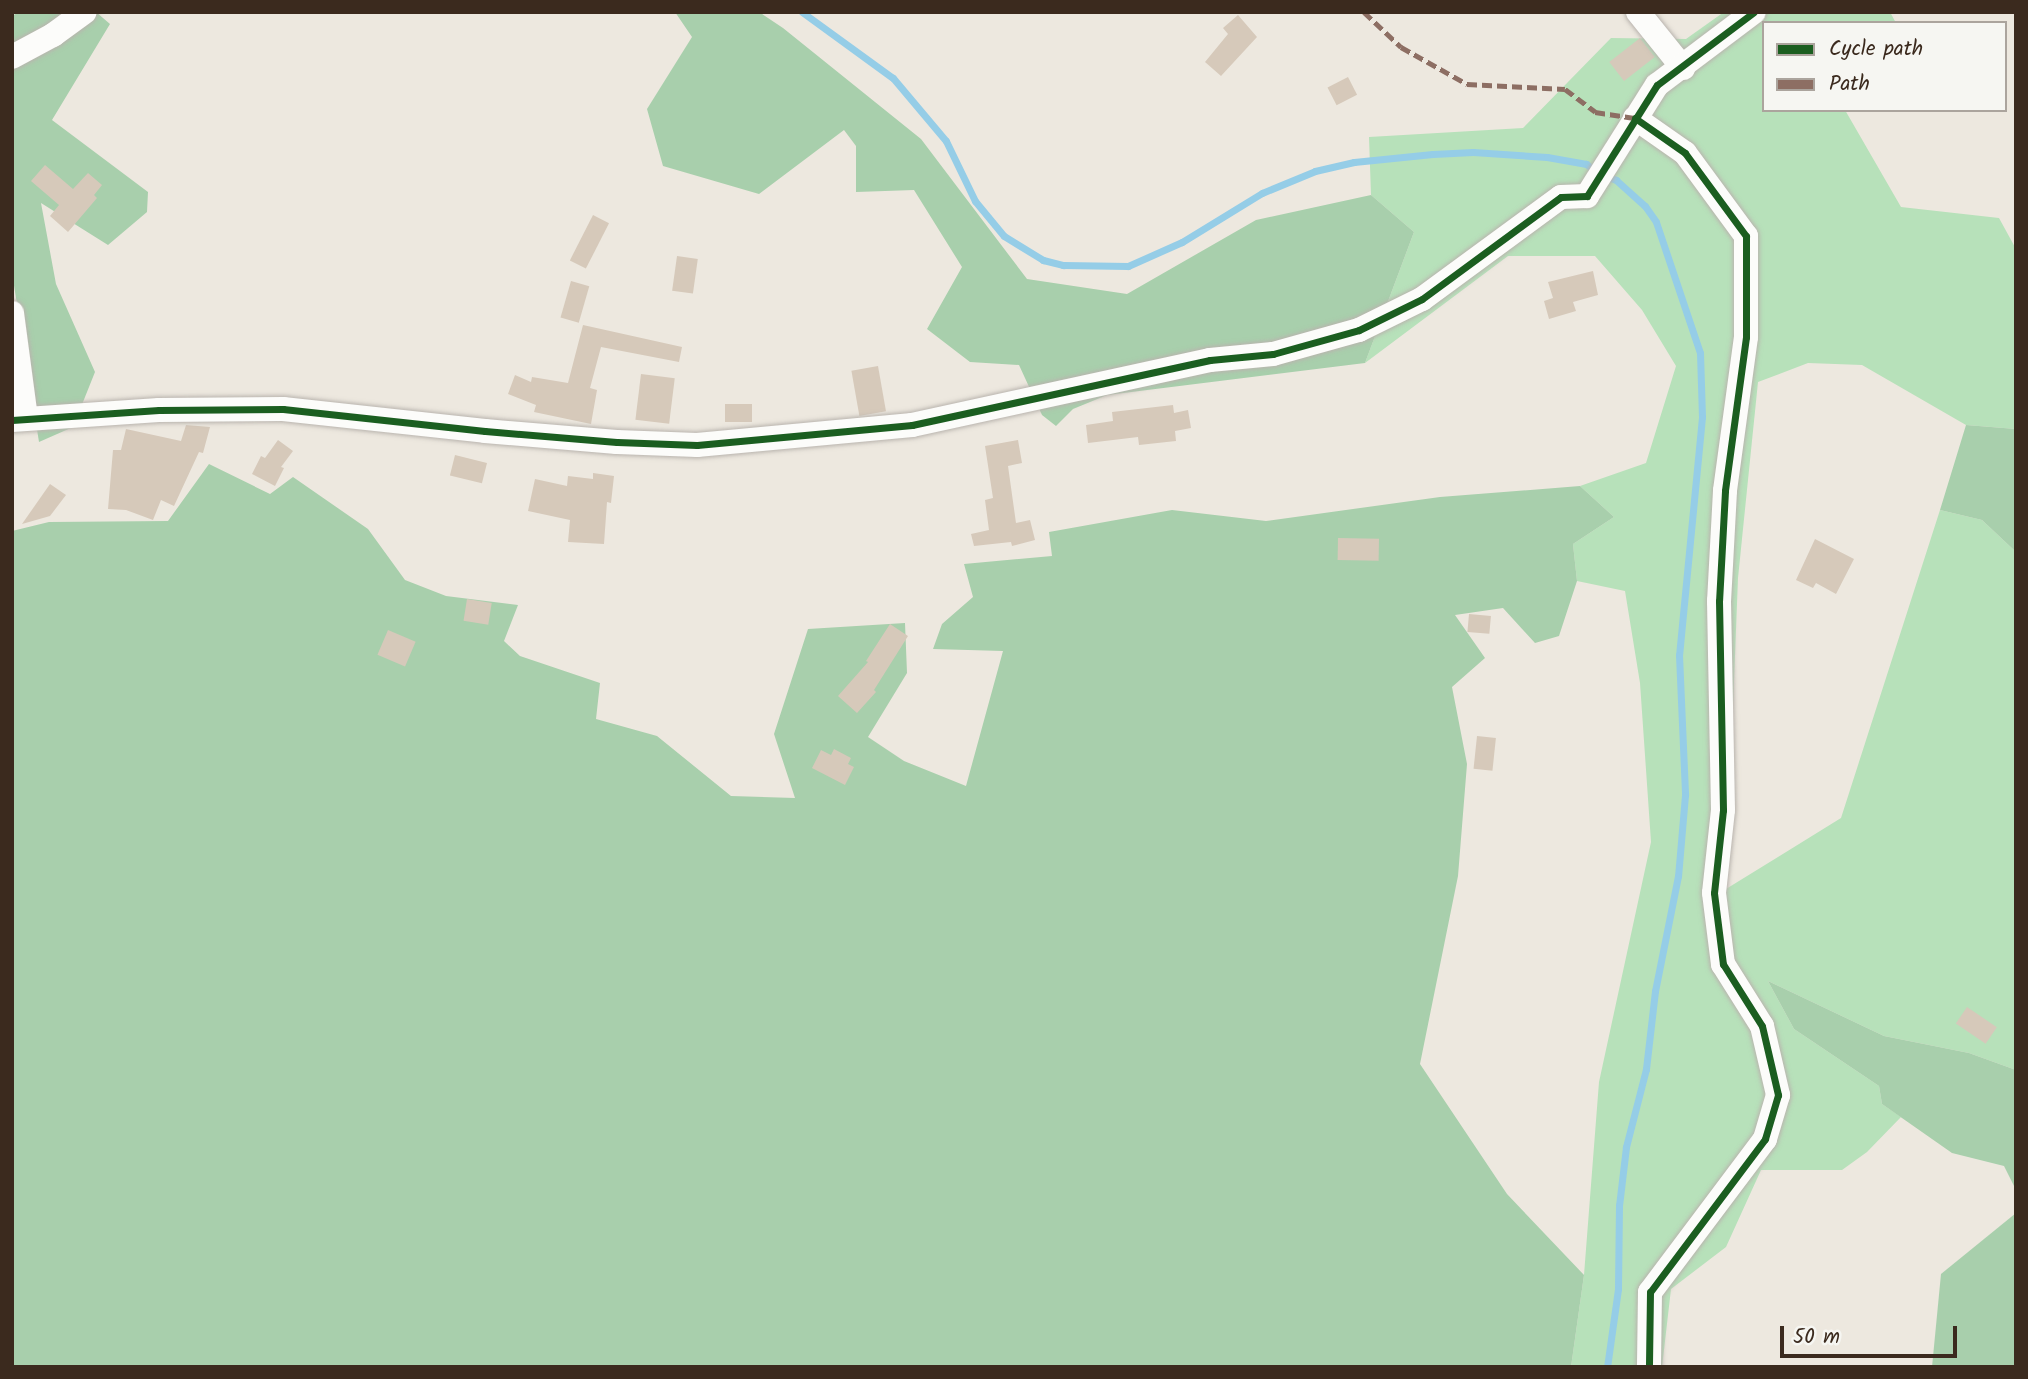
<!DOCTYPE html>
<html>
<head>
<meta charset="utf-8">
<style>
	body { margin:0 }
	#map { position:relative; width:2028px; height:1379px; overflow:hidden; background:#ede8df; font-family:Kalam,sans-serif }
	div>[style] { position:absolute }
	.green>* { inset:0; background:#b7e1ba }
	.forest>* { inset:0; background:#a8cfac }
	.stream>* { height:7px; margin:-3.5px; padding:0 3.5px; transform-origin:3.5px; border-radius:3.5px; background:#95cde7 }
	.building>* { inset:0; background:#d6c9ba; transform-origin:0 0 }
	.roads { filter:drop-shadow(0 0 2px #b9b4ae) drop-shadow(0 0 2px #b9b4ae) }
	.minor>* { height:24px; margin:-12px; padding:0 12px; transform-origin:12px; border-radius:12px; background:#fcfcfa }
	.quiet>* { height:5px; margin-top:-2.5px; transform-origin:0; background:repeating-linear-gradient(90deg,#8d6e63 0 10px,transparent 0 15px) }
	.cycleway>* { height:7px; margin:-3.5px; padding:0 3.5px; transform-origin:3.5px; border-radius:3.5px; background:#1b5e20 }
	span { translate:-50% -50%; white-space:nowrap; text-align:center; line-height:1.15; -webkit-text-stroke:5px #f6f6f2; paint-order:stroke }
	.frame { position:absolute; inset:0; border:14px solid #3b2a1e; pointer-events:none }
	.legend { position:absolute; left:1762px; top:21px; width:245px; height:91px; box-sizing:border-box; background:#f6f6f2; border:2px solid #aba49d; margin:0; padding:9px 12px; list-style:none; font-size:21px; color:#3b2a1e }
	.legend li { display:flex; align-items:center; gap:14px; height:35px }
	.legend b { width:35px; border:2px solid #aba49d }
	.scale { position:absolute; left:1780px; top:1326px; width:177px; height:32px; box-sizing:border-box; border:4px solid #3b2a1e; border-top:0; padding-left:9px; font-size:21px; line-height:24px; white-space:nowrap; color:#3b2a1e; -webkit-text-stroke:5px #f6f6f2; paint-order:stroke }
</style>
</head>
<body>
<div id="map">
	<div class="green">
		<i style="clip-path:polygon(1724px 12px,1890px 12px,1896px 23px,1764px 23px,1764px 110px,1845px 110px,1901px 207px,1999px 218px,2016px 249px,2016px 429px,1966px 425px,1862px 365px,1808px 363px,1758px 382px,1738px 578px,1726px 889px,1841px 818px,1940px 510px,1982px 520px,2016px 552px,2016px 1070px,1969px 1053px,1884px 1036px,1768px 981px,1794px 1029px,1879px 1086px,1882px 1104px,1901px 1117px,1867px 1152px,1842px 1170px,1761px 1170px,1726px 1247px,1671px 1289px,1662px 1367px,1571px 1367px,1584px 1275px,1599px 1082px,1651px 842px,1640px 683px,1625px 591px,1577px 581px,1573px 544px,1614px 517px,1580px 486px,1646px 463px,1676px 366px,1642px 310px,1595px 256px,1508px 256px,1365px 363px,1414px 232px,1371px 195px,1369px 137px,1523px 128px,1611px 38px,1686px 39px)"></i>
	</div>
	<div class="forest">
		<i style="clip-path:polygon(19px 12px,96px 12px,110px 24px,52px 120px,148px 192px,147px 212px,108px 245px,41px 203px,56px 284px,95px 372px,73px 427px,39px 442px,12px 273px,12px 16px)"></i>
		<i style="clip-path:polygon(675px 12px,759px 12px,783px 28px,921px 139px,1027px 279px,1127px 294px,1256px 220px,1371px 195px,1414px 232px,1365px 363px,1107px 395px,1073px 409px,1056px 426px,1042px 415px,1019px 365px,970px 362px,927px 329px,962px 267px,914px 190px,856px 192px,856px 146px,844px 130px,759px 194px,663px 166px,647px 109px,692px 37px)"></i>
		<i style="clip-path:polygon(1966px 425px,2016px 429px,2016px 552px,1982px 520px,1940px 510px)"></i>
		<i style="clip-path:polygon(209px 464px,270px 494px,293px 477px,368px 529px,405px 580px,446px 596px,518px 605px,504px 641px,520px 656px,600px 683px,596px 719px,657px 736px,731px 796px,795px 798px,774px 734px,808px 629px,905px 623px,907px 673px,868px 737px,904px 761px,966px 786px,1003px 651px,933px 649px,942px 624px,973px 597px,964px 564px,1052px 556px,1049px 532px,1172px 510px,1266px 521px,1440px 497px,1580px 486px,1614px 517px,1573px 544px,1577px 581px,1559px 636px,1535px 643px,1503px 608px,1455px 615px,1485px 658px,1452px 687px,1467px 764px,1458px 876px,1420px 1064px,1507px 1194px,1584px 1275px,1571px 1367px,12px 1367px,12px 531px,49px 522px,168px 521px)"></i>
		<i style="clip-path:polygon(1768px 981px,1884px 1036px,1969px 1053px,2016px 1070px,2016px 1190px,2004px 1166px,1952px 1153px,1882px 1104px,1879px 1086px,1794px 1029px)"></i>
		<i style="clip-path:polygon(2016px 1213px,2016px 1367px,1932px 1367px,1941px 1274px)"></i>
	</div>
	<div class="stream">
		<i style="left:802px;top:12px;width:112px;rotate:36deg"></i>
		<i style="left:893px;top:78px;width:82px;rotate:49.9deg"></i>
		<i style="left:946px;top:141px;width:67px;rotate:64.2deg"></i>
		<i style="left:975px;top:201px;width:45px;rotate:50.4deg"></i>
		<i style="left:1004px;top:236px;width:46px;rotate:31.6deg"></i>
		<i style="left:1043px;top:260px;width:21px;rotate:14deg"></i>
		<i style="left:1063px;top:265px;width:65px;rotate:0.9deg"></i>
		<i style="left:1128px;top:266px;width:59px;rotate:-24deg"></i>
		<i style="left:1182px;top:242px;width:94px;rotate:-31.5deg"></i>
		<i style="left:1262px;top:193px;width:57px;rotate:-22.5deg"></i>
		<i style="left:1315px;top:171px;width:40px;rotate:-13deg"></i>
		<i style="left:1354px;top:162px;width:79px;rotate:-5.8deg"></i>
		<i style="left:1433px;top:154px;width:40px;rotate:-2.9deg"></i>
		<i style="left:1473px;top:152px;width:74px;rotate:3.9deg"></i>
		<i style="left:1547px;top:157px;width:40px;rotate:10deg"></i>
		<i style="left:1586px;top:164px;width:19px;rotate:36deg"></i>
		<i style="left:1601px;top:175px;width:16px;rotate:18deg"></i>
		<i style="left:1616px;top:180px;width:39px;rotate:42deg"></i>
		<i style="left:1645px;top:206px;width:19px;rotate:55deg"></i>
		<i style="left:1656px;top:222px;width:138px;rotate:71.4deg"></i>
		<i style="left:1700px;top:353px;width:64px;rotate:88.2deg"></i>
		<i style="left:1702px;top:417px;width:239px;rotate:95.5deg"></i>
		<i style="left:1679px;top:655px;width:140px;rotate:87.5deg"></i>
		<i style="left:1685px;top:795px;width:81px;rotate:94.9deg"></i>
		<i style="left:1678px;top:876px;width:117px;rotate:101.3deg"></i>
		<i style="left:1655px;top:991px;width:79px;rotate:96.6deg"></i>
		<i style="left:1646px;top:1069px;width:81px;rotate:104.4deg"></i>
		<i style="left:1626px;top:1147px;width:59px;rotate:96.8deg"></i>
		<i style="left:1619px;top:1206px;width:83px;rotate:90.7deg"></i>
		<i style="left:1618px;top:1289px;width:79px;rotate:98deg"></i>
	</div>
	<div class="building">
		<i style="clip-path:polygon(1238px 15px,1257px 37px,1221px 76px,1205px 62px,1228px 34px,1223px 28px)"></i>
		<i style="left:1640px;top:38px;width:24px;height:39px;rotate:52deg"></i>
		<i style="left:1348px;top:77px;width:20px;height:23px;rotate:63deg"></i>
		<i style="clip-path:polygon(45px 165px,73px 189px,88px 173px,102px 185px,94px 195px,97px 198px,68px 232px,50px 216px,59px 205px,31px 181px)"></i>
		<i style="left:593px;top:215px;width:18px;height:51px;rotate:27deg"></i>
		<i style="left:677px;top:256px;width:21px;height:35px;rotate:8deg"></i>
		<i style="clip-path:polygon(1593px 271px,1598px 295px,1573px 302px,1576px 311px,1549px 319px,1544px 301px,1553px 298px,1548px 282px)"></i>
		<i style="left:571px;top:281px;width:19px;height:38px;rotate:16deg"></i>
		<i style="clip-path:polygon(583px 325px,682px 347px,679px 362px,601px 347px,590px 388px,597px 390px,591px 424px,534px 412px,536px 405px,508px 394px,515px 375px,531px 382px,532px 377px,568px 383px)"></i>
		<i style="left:878px;top:366px;width:46px;height:27px;rotate:80deg"></i>
		<i style="left:641px;top:374px;width:34px;height:46px;rotate:7deg"></i>
		<i style="left:752px;top:404px;width:18px;height:27px;rotate:90deg"></i>
		<i style="clip-path:polygon(1173px 405px,1174px 413px,1188px 410px,1191px 428px,1175px 431px,1176px 441px,1139px 445px,1138px 437px,1088px 443px,1086px 425px,1113px 421px,1112px 412px)"></i>
		<i style="clip-path:polygon(186px 425px,210px 427px,203px 453px,199px 452px,174px 506px,161px 500px,153px 520px,126px 510px,108px 509px,113px 450px,121px 450px,126px 429px,181px 441px)"></i>
		<i style="clip-path:polygon(278px 440px,293px 451px,281px 467px,284px 468px,275px 486px,252px 474px,261px 456px,265px 458px)"></i>
		<i style="clip-path:polygon(1018px 440px,1022px 463px,1008px 466px,1016px 523px,1030px 520px,1035px 540px,1012px 546px,1011px 542px,974px 546px,971px 534px,989px 530px,985px 500px,993px 498px,985px 446px)"></i>
		<i style="left:455px;top:455px;width:33px;height:21px;rotate:14deg"></i>
		<i style="clip-path:polygon(593px 473px,614px 476px,611px 503px,607px 502px,604px 544px,568px 542px,570px 520px,528px 511px,535px 479px,567px 486px,568px 476px,593px 479px)"></i>
		<i style="clip-path:polygon(50px 484px,66px 495px,50px 516px,22px 524px)"></i>
		<i style="left:1338px;top:538px;width:41px;height:22px;rotate:1deg"></i>
		<i style="clip-path:polygon(1815px 539px,1854px 559px,1836px 594px,1816px 583px,1813px 588px,1796px 580px)"></i>
		<i style="left:467px;top:599px;width:25px;height:22px;rotate:9deg"></i>
		<i style="left:1469px;top:614px;width:22px;height:18px;rotate:5deg"></i>
		<i style="clip-path:polygon(890px 624px,908px 636px,874px 690px,876px 692px,857px 713px,838px 696px,868px 662px,866px 661px)"></i>
		<i style="left:388px;top:630px;width:30px;height:27px;rotate:23deg"></i>
		<i style="left:1477px;top:736px;width:19px;height:33px;rotate:6deg"></i>
		<i style="clip-path:polygon(834px 749px,851px 758px,848px 764px,854px 767px,845px 785px,812px 768px,821px 750px,831px 755px)"></i>
		<i style="left:1967px;top:1007px;width:36px;height:20px;rotate:34deg"></i>
	</div>
	<div class="roads">
		<div class="minor">
			<i style="left:1638px;top:12px;width:72px;rotate:51.2deg"></i>
			<i style="left:12px;top:57px;width:47px;rotate:-28.2deg"></i>
			<i style="left:53px;top:35px;width:39px;rotate:-36deg"></i>
			<i style="left:1635px;top:118px;width:61px;rotate:35deg"></i>
			<i style="left:1685px;top:153px;width:103px;rotate:53.7deg"></i>
			<i style="left:1746px;top:236px;width:101px;rotate:90deg"></i>
			<i style="left:1746px;top:337px;width:155px;rotate:97.8deg"></i>
			<i style="left:1725px;top:491px;width:110px;rotate:93.1deg"></i>
			<i style="left:1719px;top:601px;width:209px;rotate:88.9deg"></i>
			<i style="left:1723px;top:810px;width:83px;rotate:96.2deg"></i>
			<i style="left:1714px;top:893px;width:72px;rotate:82.8deg"></i>
			<i style="left:1723px;top:964px;width:73px;rotate:57.8deg"></i>
			<i style="left:1762px;top:1026px;width:71px;rotate:76.9deg"></i>
			<i style="left:1778px;top:1095px;width:46px;rotate:106.5deg"></i>
			<i style="left:1765px;top:1139px;width:191px;rotate:126.9deg"></i>
			<i style="left:1650px;top:1292px;width:75px;rotate:90.8deg"></i>
			<i style="left:12px;top:313px;width:106px;rotate:82.4deg"></i>
			<i style="left:12px;top:420px;width:147px;rotate:-3.9deg"></i>
			<i style="left:159px;top:410px;width:124px;rotate:-0.5deg"></i>
			<i style="left:283px;top:409px;width:203px;rotate:6.2deg"></i>
			<i style="left:485px;top:431px;width:132px;rotate:4.8deg"></i>
			<i style="left:617px;top:442px;width:80px;rotate:2.1deg"></i>
			<i style="left:697px;top:445px;width:216px;rotate:-5.3deg"></i>
			<i style="left:912px;top:425px;width:305px;rotate:-12.3deg"></i>
			<i style="left:1210px;top:360px;width:63px;rotate:-5.4deg"></i>
			<i style="left:1273px;top:354px;width:89px;rotate:-15.6deg"></i>
			<i style="left:1359px;top:330px;width:70px;rotate:-26.2deg"></i>
			<i style="left:1422px;top:299px;width:172px;rotate:-36.3deg"></i>
			<i style="left:1561px;top:197px;width:26px;rotate:-2deg"></i>
			<i style="left:1587px;top:196px;width:131px;rotate:-57.8deg"></i>
			<i style="left:1657px;top:85px;width:121px;rotate:-37deg"></i>
		</div>
	</div>
	<div class="quiet">
		<i style="left:1364px;top:12px;width:51px;rotate:43.4deg"></i>
		<i style="left:1401px;top:47px;width:76px;rotate:29.3deg"></i>
		<i style="left:1467px;top:84px;width:98px;rotate:2.9deg"></i>
		<i style="left:1565px;top:89px;width:38px;rotate:37deg"></i>
		<i style="left:1595px;top:112px;width:40px;rotate:8.5deg"></i>
	</div>
	<div class="cycleway">
		<i style="left:1635px;top:118px;width:61px;rotate:35deg"></i>
		<i style="left:1685px;top:153px;width:103px;rotate:53.7deg"></i>
		<i style="left:1746px;top:236px;width:101px;rotate:90deg"></i>
		<i style="left:1746px;top:337px;width:155px;rotate:97.8deg"></i>
		<i style="left:1725px;top:491px;width:110px;rotate:93.1deg"></i>
		<i style="left:1719px;top:601px;width:209px;rotate:88.9deg"></i>
		<i style="left:1723px;top:810px;width:83px;rotate:96.2deg"></i>
		<i style="left:1714px;top:893px;width:72px;rotate:82.8deg"></i>
		<i style="left:1723px;top:964px;width:73px;rotate:57.8deg"></i>
		<i style="left:1762px;top:1026px;width:71px;rotate:76.9deg"></i>
		<i style="left:1778px;top:1095px;width:46px;rotate:106.5deg"></i>
		<i style="left:1765px;top:1139px;width:191px;rotate:126.9deg"></i>
		<i style="left:1650px;top:1292px;width:75px;rotate:90.8deg"></i>
		<i style="left:12px;top:420px;width:147px;rotate:-3.9deg"></i>
		<i style="left:159px;top:410px;width:124px;rotate:-0.5deg"></i>
		<i style="left:283px;top:409px;width:203px;rotate:6.2deg"></i>
		<i style="left:485px;top:431px;width:132px;rotate:4.8deg"></i>
		<i style="left:617px;top:442px;width:80px;rotate:2.1deg"></i>
		<i style="left:697px;top:445px;width:216px;rotate:-5.3deg"></i>
		<i style="left:912px;top:425px;width:305px;rotate:-12.3deg"></i>
		<i style="left:1210px;top:360px;width:63px;rotate:-5.4deg"></i>
		<i style="left:1273px;top:354px;width:89px;rotate:-15.6deg"></i>
		<i style="left:1359px;top:330px;width:70px;rotate:-26.2deg"></i>
		<i style="left:1422px;top:299px;width:172px;rotate:-36.3deg"></i>
		<i style="left:1561px;top:197px;width:26px;rotate:-2deg"></i>
		<i style="left:1587px;top:196px;width:131px;rotate:-57.8deg"></i>
		<i style="left:1657px;top:85px;width:121px;rotate:-37deg"></i>
	</div>
	<div class="frame"></div>
	<ul class="legend">
	<li><b style="height:9px;background:#1b5e20"></b>Cycle path</li>
	<li><b style="height:9px;background:#8d6e63"></b>Path</li>
	</ul>
	<div class="scale">50 m</div>
</div>
</body>
</html>
